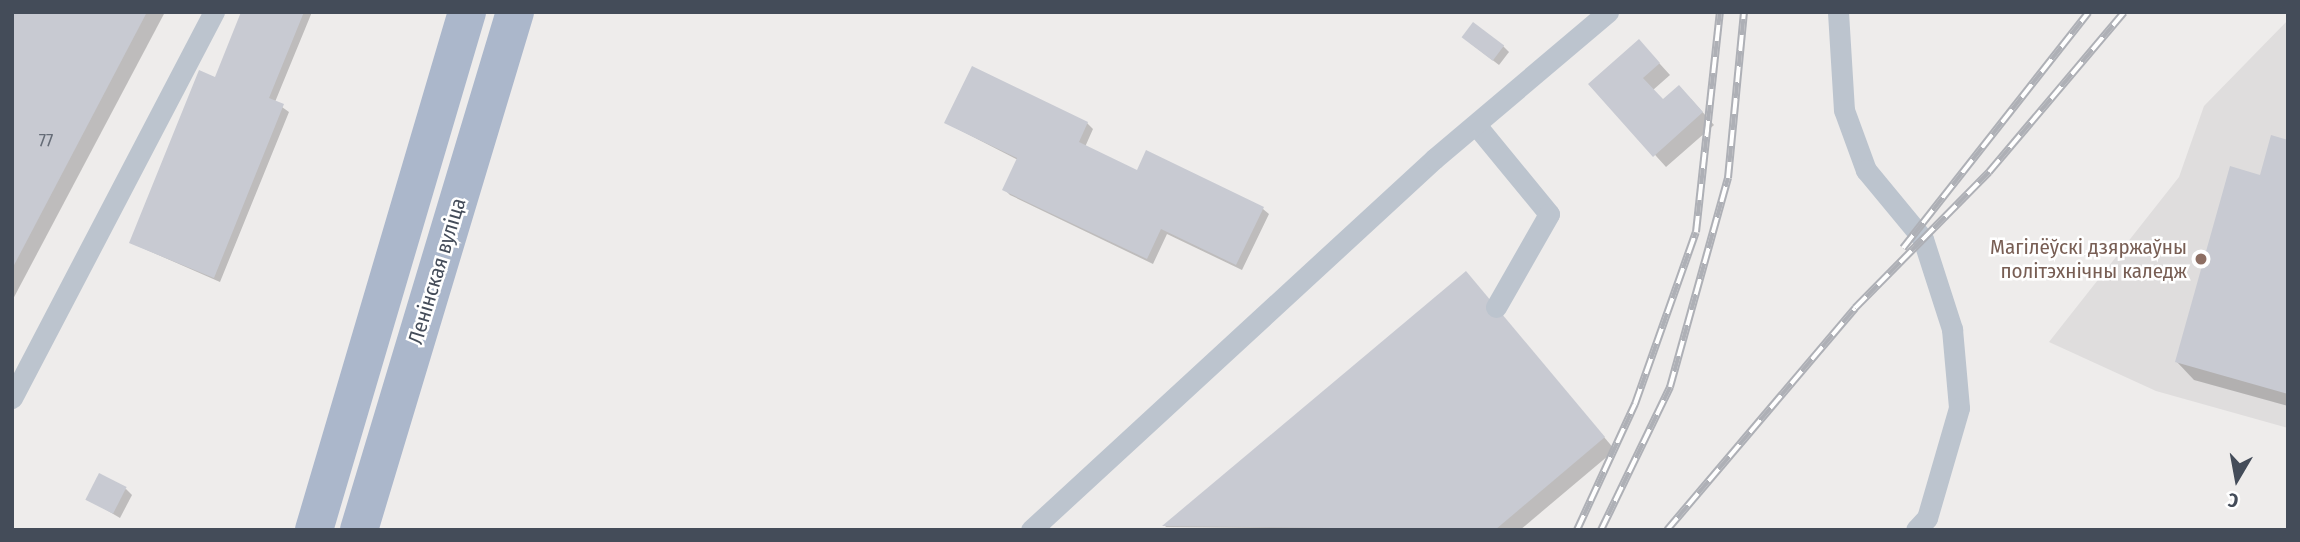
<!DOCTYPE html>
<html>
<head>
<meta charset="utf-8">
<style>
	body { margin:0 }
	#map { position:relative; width:2300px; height:542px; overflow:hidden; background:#eeeceb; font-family:"Fira Sans Condensed",sans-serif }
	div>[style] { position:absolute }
	.education>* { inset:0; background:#dfdddd }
	.shadow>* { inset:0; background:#0003 }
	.building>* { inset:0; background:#c8cad2; transform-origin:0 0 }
	.service>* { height:21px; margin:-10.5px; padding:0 10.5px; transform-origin:10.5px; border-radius:10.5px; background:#bcc4ce }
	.primary>* { height:38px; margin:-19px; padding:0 19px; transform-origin:19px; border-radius:19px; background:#abb7cb }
	.rail>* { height:8px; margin-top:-4px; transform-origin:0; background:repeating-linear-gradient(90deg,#fff 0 16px,#aeb0b6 0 32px); box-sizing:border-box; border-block:2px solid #aeb0b6 }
	.dots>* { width:19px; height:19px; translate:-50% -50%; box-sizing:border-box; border:4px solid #fff; border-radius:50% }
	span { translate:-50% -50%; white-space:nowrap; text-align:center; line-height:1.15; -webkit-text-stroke:5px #fff; paint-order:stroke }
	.number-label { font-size:18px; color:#656c77 }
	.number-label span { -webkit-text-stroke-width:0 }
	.education-label { font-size:21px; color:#785e54 }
	.right { translate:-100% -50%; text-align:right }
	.street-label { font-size:21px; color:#444c59 }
	.frame { position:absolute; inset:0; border:14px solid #444c59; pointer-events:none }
	.north { position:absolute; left:2202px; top:444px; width:70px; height:70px; -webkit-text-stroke:5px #fff; paint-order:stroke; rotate:190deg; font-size:19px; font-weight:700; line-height:28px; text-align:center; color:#444c59 }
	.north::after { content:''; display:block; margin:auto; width:24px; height:32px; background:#444c59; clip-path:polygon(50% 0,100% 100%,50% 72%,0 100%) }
</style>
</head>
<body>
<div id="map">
	<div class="education">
		<i style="clip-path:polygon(2288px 20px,2288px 428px,2156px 391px,2049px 342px,2179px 177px,2204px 106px)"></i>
	</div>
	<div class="shadow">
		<i style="clip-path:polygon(12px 12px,165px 12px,12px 301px)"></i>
		<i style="clip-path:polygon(243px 12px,312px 12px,275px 102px,289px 112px,220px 282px,131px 243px,216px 79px)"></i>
		<i style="clip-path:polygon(1470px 43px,1503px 46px,1509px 52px,1499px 65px)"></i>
		<i style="clip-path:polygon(1650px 53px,1670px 75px,1653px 90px,1663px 101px,1691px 99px,1714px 125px,1666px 167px,1591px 84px)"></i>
		<i style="clip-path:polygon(946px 123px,1087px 123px,1093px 129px,1085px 147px,1138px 173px,1263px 209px,1269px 214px,1242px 270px,1167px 234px,1153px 264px,1010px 195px,1004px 189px,1018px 160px)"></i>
		<i style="clip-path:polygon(2288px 141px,2288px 406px,2194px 380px,2177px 362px,2261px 177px)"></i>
		<i style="clip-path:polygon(1465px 273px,1615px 450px,1520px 530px,1165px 527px)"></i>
		<i style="clip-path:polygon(126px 489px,132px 495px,120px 518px,88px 499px)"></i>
	</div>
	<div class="building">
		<i style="clip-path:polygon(12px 12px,147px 12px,12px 269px)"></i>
		<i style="clip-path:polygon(241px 12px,304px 12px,269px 98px,284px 104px,214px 278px,129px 243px,199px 70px,215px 77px)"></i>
		<i style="left:1473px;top:22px;width:39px;height:19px;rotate:37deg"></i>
		<i style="clip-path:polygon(1639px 39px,1660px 63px,1643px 78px,1663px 99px,1679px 85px,1703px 112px,1653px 157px,1588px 84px)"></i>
		<i style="clip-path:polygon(972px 66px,1088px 122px,1079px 142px,1137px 170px,1146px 150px,1264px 207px,1236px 265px,1161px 229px,1147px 259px,1002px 190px,1017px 158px,944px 123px)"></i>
		<i style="clip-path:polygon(2271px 135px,2288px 140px,2288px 394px,2175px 362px,2230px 166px,2260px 175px)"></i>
		<i style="clip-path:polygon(1466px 271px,1605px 437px,1495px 530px,1162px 526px)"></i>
		<i style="left:99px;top:473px;width:31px;height:30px;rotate:27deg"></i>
	</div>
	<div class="service">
		<i style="left:1838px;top:12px;width:98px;rotate:86.5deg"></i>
		<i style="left:1844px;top:110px;width:64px;rotate:69.9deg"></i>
		<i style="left:1866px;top:170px;width:89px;rotate:50.4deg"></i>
		<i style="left:1923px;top:239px;width:95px;rotate:72.1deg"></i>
		<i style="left:1952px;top:329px;width:79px;rotate:84.9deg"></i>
		<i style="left:1959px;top:408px;width:115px;rotate:106.2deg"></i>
		<i style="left:1927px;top:518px;width:16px;rotate:133deg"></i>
		<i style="left:1476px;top:125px;width:115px;rotate:50.6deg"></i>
		<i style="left:1549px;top:214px;width:107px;rotate:119.7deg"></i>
		<i style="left:12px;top:398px;width:436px;rotate:-62.4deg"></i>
		<i style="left:1031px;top:530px;width:548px;rotate:-42.63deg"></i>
		<i style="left:1434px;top:159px;width:228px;rotate:-40.2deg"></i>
	</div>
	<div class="primary">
		<i style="left:314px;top:530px;width:540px;rotate:-73.54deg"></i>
		<i style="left:359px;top:530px;width:541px;rotate:-73.24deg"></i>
	</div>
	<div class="rail">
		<i style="left:1903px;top:248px;width:300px;rotate:-51.8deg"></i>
		<i style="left:1577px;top:530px;width:139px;rotate:-65.3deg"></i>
		<i style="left:1635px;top:404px;width:182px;rotate:-70.5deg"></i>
		<i style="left:1696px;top:232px;width:221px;rotate:-83.8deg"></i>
		<i style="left:1601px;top:530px;width:159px;rotate:-64.2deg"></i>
		<i style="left:1670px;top:387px;width:217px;rotate:-74.5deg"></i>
		<i style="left:1728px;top:178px;width:167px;rotate:-84.5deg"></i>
		<i style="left:1667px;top:530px;width:291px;rotate:-49.7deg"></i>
		<i style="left:1855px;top:308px;width:191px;rotate:-45.4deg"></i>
		<i style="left:1989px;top:172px;width:209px;rotate:-49.8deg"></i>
	</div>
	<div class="dots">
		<i style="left:2201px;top:259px;background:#8d6e63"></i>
	</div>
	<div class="number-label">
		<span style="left:46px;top:141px">77</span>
	</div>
	<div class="education-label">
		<span class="right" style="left:2187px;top:259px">Магілёўскі дзяржаўны<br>політэхнічны каледж</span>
	</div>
	<div class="street-label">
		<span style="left:437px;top:271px;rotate:-73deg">Ленінская вуліца</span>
	</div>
	<div class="frame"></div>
	<div class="north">С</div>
</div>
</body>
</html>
